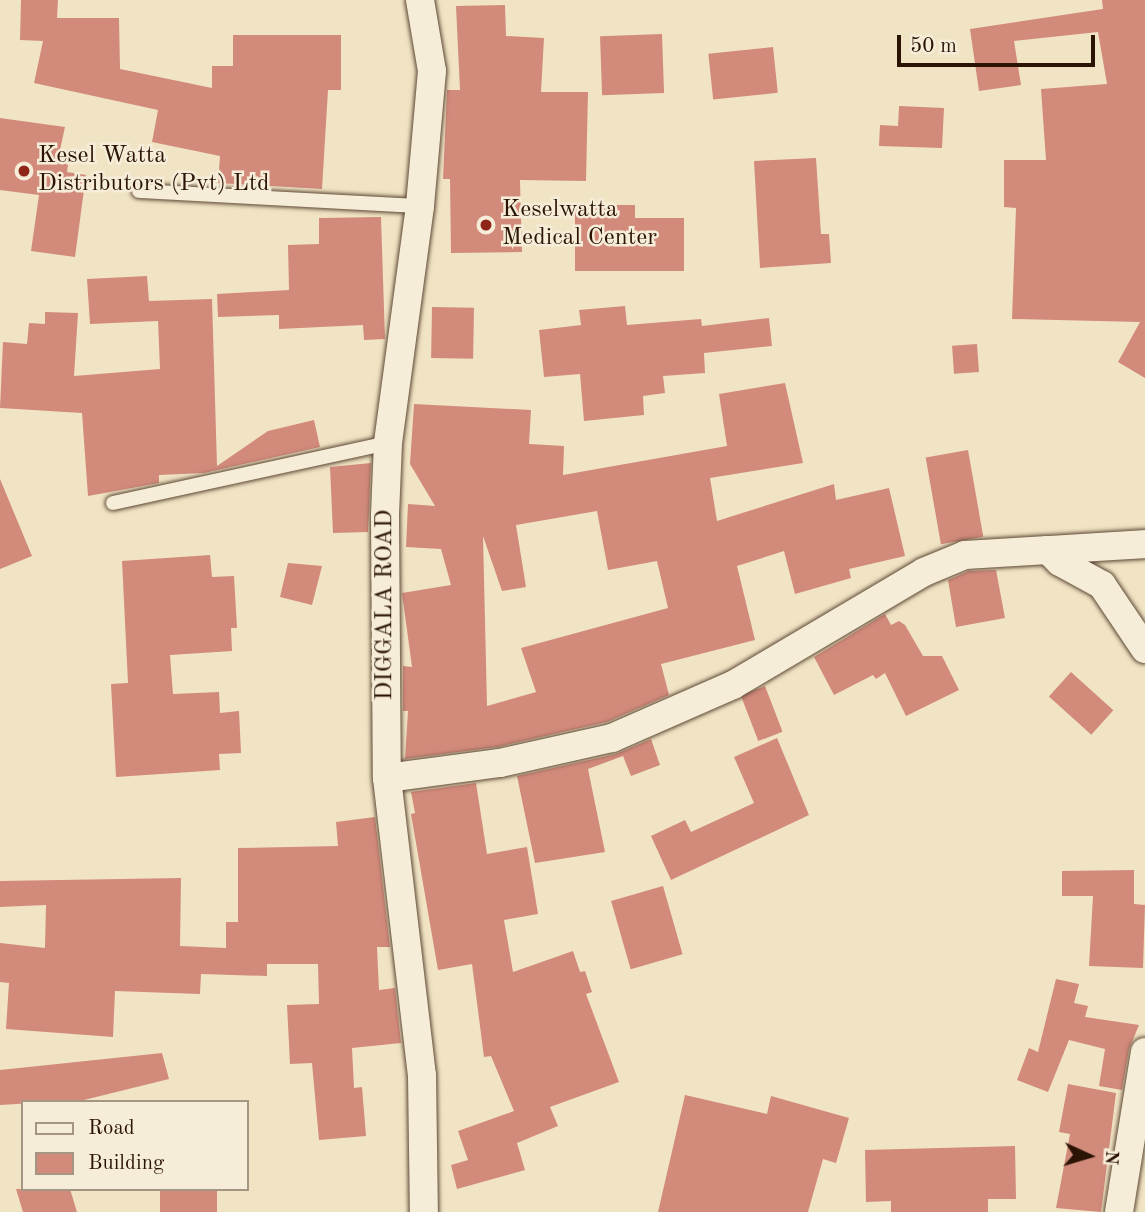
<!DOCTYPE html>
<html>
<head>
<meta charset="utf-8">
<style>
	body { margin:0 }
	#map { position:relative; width:1145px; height:1212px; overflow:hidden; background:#f1e4c4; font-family:"Old Standard TT",serif }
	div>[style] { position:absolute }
	.building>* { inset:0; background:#d28a7b; transform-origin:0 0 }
	.roads { filter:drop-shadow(0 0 2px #5d4835) drop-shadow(0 0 2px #5d4835) }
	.service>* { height:14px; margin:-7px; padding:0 7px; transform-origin:7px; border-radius:7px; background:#f6edd9 }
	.minor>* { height:28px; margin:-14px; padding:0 14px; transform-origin:14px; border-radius:14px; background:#f6edd9 }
	.dots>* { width:19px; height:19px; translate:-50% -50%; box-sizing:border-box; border:4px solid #f6edd9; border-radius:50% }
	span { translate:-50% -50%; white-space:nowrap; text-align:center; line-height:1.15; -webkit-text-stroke:5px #f6edd9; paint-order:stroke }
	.poi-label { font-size:24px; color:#2c1405 }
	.left { translate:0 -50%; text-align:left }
	.street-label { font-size:24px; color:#2c1405 }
	.legend { position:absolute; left:21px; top:1100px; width:228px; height:91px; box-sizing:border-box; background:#f6edd9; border:2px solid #a59684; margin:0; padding:9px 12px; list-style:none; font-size:21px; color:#2c1405 }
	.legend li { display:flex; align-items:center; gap:14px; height:35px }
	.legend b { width:35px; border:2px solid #a59684 }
	.north { position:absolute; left:1054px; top:1121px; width:70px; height:70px; -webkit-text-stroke:5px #f6edd9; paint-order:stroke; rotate:94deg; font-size:19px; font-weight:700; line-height:28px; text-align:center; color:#2c1405 }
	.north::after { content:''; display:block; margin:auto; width:24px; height:32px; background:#2c1405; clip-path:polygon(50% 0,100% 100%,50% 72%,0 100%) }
	.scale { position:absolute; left:897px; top:35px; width:198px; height:32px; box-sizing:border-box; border:4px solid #2c1405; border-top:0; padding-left:9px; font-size:21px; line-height:24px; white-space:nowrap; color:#2c1405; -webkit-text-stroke:5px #f6edd9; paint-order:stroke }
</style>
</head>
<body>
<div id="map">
	<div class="building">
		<i style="clip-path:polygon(21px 0,58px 0,57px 18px,119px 18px,120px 69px,212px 88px,212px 66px,233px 66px,233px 35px,341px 35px,341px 90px,328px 90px,322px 189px,218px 183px,220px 156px,152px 142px,158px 110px,34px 83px,43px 41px,20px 40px)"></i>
		<i style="clip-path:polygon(1102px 0,1145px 0,1145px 378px,1118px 362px,1140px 322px,1012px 319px,1016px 208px,1004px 207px,1004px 160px,1046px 160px,1041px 89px,1107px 84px,1098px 32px,1014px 41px,1021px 85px,979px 91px,970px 29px,1103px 9px)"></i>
		<i style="clip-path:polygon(505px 5px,506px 36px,544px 38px,541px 92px,588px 92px,586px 181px,520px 180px,522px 252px,451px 253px,450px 179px,443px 179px,447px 90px,460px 90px,456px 6px)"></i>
		<i style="left:662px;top:34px;width:59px;height:62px;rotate:88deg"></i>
		<i style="left:773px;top:47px;width:46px;height:65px;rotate:84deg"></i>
		<i style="clip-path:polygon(899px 106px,944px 108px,942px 148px,879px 146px,880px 125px,898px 126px)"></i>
		<i style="clip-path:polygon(0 118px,65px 127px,60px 150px,70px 151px,67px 172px,86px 175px,75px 257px,31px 251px,39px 195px,0 190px)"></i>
		<i style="clip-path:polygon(816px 158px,821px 234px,829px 234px,831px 263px,760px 268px,754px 161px)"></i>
		<i style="clip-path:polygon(575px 205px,635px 205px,635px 218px,684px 218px,684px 271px,575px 271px)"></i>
		<i style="clip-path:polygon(381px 217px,385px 339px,364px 340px,363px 325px,279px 329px,279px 315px,218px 317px,217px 294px,289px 290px,288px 245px,319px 244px,319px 218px)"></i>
		<i style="clip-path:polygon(147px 276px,149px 301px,212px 299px,217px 466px,268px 431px,314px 420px,320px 447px,204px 473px,159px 475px,159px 483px,88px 496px,82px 413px,0 408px,3px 342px,27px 344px,29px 323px,45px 324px,45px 312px,78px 313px,74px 376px,160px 369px,158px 321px,90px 324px,87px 279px)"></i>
		<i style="clip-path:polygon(625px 306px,627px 325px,701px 319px,702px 326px,769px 318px,772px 346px,704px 353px,705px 373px,663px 376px,665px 393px,643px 396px,644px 415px,584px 421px,580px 374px,544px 377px,539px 330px,581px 325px,579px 310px)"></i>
		<i style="left:432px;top:307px;width:42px;height:51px;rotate:1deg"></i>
		<i style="left:977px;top:344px;width:28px;height:25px;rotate:86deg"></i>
		<i style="clip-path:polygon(evenodd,785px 383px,803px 463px,710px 478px,717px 521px,834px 484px,836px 500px,889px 488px,905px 556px,849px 569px,851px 578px,795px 594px,784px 551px,737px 566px,755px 640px,661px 664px,669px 695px,607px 722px,497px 747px,405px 759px,408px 711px,403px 711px,403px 666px,412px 667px,402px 593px,451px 585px,441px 549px,406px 547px,408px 504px,435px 506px,410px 464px,414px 404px,531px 410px,529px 444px,564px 446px,563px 475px,727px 446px,719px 394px,785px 383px,597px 511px,608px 570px,657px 561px,668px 608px,521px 648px,536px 692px,487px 706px,483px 536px,502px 591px,526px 587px,516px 525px,597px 511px)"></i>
		<i style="left:968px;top:450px;width:88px;height:43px;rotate:80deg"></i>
		<i style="clip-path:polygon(371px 463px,368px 532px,333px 533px,330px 467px)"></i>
		<i style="clip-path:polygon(0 479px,32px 556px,0 569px)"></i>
		<i style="clip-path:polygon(210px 555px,212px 577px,234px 576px,237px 628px,231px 628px,232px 651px,170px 655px,173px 694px,219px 692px,220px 713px,239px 711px,241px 753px,219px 754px,220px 770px,116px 777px,111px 684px,128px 683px,122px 561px)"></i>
		<i style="clip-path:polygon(288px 563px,322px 566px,312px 605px,280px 597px)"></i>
		<i style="clip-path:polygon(996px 570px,1005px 618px,956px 627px,948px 580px,969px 571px)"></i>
		<i style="clip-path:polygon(885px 614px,891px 625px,899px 621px,905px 625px,923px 656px,942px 656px,959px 690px,906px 716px,885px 673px,876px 679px,873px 675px,834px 695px,814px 657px)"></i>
		<i style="left:1071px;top:672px;width:57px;height:33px;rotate:42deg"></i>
		<i style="left:765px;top:686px;width:49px;height:26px;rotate:69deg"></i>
		<i style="clip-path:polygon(777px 738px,809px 815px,671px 880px,651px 836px,685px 820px,691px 832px,754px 803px,734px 757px)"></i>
		<i style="clip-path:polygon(651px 739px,660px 765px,631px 776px,623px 756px,588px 769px,605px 852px,535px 863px,517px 776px,616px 754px)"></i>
		<i style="clip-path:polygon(476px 783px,487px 854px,527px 847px,538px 914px,504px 920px,513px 972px,573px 951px,580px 972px,585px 971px,592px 992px,586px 994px,619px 1082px,550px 1107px,558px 1126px,517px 1143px,525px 1170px,457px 1189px,451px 1165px,468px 1160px,458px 1131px,514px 1111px,491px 1056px,484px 1057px,472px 964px,438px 970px,411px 814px,415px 813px,411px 792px)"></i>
		<i style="clip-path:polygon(375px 817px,390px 947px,377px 947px,379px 990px,395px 988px,401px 1043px,352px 1048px,354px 1088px,362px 1087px,366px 1136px,319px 1140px,312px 1063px,290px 1064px,287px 1005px,319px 1004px,318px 964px,267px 964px,267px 976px,201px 974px,200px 994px,115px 991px,113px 1037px,6px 1029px,9px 983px,0 982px,0 943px,45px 948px,46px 905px,0 907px,0 881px,181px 878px,180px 946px,226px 948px,226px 922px,238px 922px,238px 848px,338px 846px,336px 822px)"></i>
		<i style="clip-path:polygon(1134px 870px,1134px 904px,1145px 905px,1143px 968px,1089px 966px,1093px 896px,1062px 896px,1062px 871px)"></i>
		<i style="left:663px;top:886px;width:71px;height:54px;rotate:74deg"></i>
		<i style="clip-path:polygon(1056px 979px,1079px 984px,1074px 1003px,1088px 1006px,1085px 1017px,1139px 1025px,1129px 1049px,1122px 1090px,1099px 1086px,1105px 1049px,1069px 1040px,1048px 1092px,1017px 1080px,1029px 1048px,1038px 1052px)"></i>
		<i style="clip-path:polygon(162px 1053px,169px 1079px,84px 1100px,0 1105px,0 1070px)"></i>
		<i style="clip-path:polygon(1068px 1084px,1116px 1093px,1101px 1212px,1056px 1208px,1070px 1134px,1059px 1132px)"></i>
		<i style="clip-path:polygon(685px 1095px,767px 1114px,771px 1096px,849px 1118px,836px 1163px,823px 1159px,808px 1212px,658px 1212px)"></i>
		<i style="clip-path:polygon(1015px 1146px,1016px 1199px,988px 1199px,988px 1212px,891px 1212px,891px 1201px,866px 1202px,865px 1150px)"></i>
		<i style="clip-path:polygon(16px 1189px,70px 1189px,77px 1212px,23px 1212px)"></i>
		<i style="left:160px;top:1189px;width:57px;height:23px"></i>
	</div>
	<div class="roads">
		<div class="service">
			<i style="left:139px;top:191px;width:281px;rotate:3.1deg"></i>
			<i style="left:113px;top:503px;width:281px;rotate:-12.3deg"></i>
		</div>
		<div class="minor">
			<i style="left:420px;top:0;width:72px;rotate:80.4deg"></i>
			<i style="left:432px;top:71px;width:136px;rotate:95.1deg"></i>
			<i style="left:420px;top:206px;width:239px;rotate:97.7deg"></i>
			<i style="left:388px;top:443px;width:72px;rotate:92.4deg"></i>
			<i style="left:385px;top:515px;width:263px;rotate:89.6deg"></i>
			<i style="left:387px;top:778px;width:299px;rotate:83.3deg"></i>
			<i style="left:422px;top:1075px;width:137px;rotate:89.2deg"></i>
			<i style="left:1048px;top:550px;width:97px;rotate:-3.5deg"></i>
			<i style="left:387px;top:778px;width:114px;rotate:-7.6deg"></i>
			<i style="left:500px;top:763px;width:115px;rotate:-12.6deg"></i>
			<i style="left:612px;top:738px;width:132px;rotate:-23.7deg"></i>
			<i style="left:733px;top:685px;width:222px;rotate:-30.6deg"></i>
			<i style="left:924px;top:572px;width:44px;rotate:-22.5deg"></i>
			<i style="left:965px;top:555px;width:83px;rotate:-3.4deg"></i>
			<i style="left:1048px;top:550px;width:17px;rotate:45deg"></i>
			<i style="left:1060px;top:562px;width:48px;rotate:28.7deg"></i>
			<i style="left:1102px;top:585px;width:77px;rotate:56.1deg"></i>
			<i style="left:1119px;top:1212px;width:162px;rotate:-80.8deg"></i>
		</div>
	</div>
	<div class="dots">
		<i style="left:24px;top:171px;background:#8f2418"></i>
		<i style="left:486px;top:225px;background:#8f2418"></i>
	</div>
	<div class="poi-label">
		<span class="left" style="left:38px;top:171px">Kesel Watta<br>Distributors (Pvt) Ltd</span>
		<span class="left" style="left:502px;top:225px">Keselwatta<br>Medical Center</span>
	</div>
	<div class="street-label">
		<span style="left:386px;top:605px;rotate:-90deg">DIGGALA ROAD</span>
	</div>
	<ul class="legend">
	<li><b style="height:9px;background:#f6edd9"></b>Road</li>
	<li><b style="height:19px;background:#d28a7b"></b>Building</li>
	</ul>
	<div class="north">N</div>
	<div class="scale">50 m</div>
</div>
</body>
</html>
